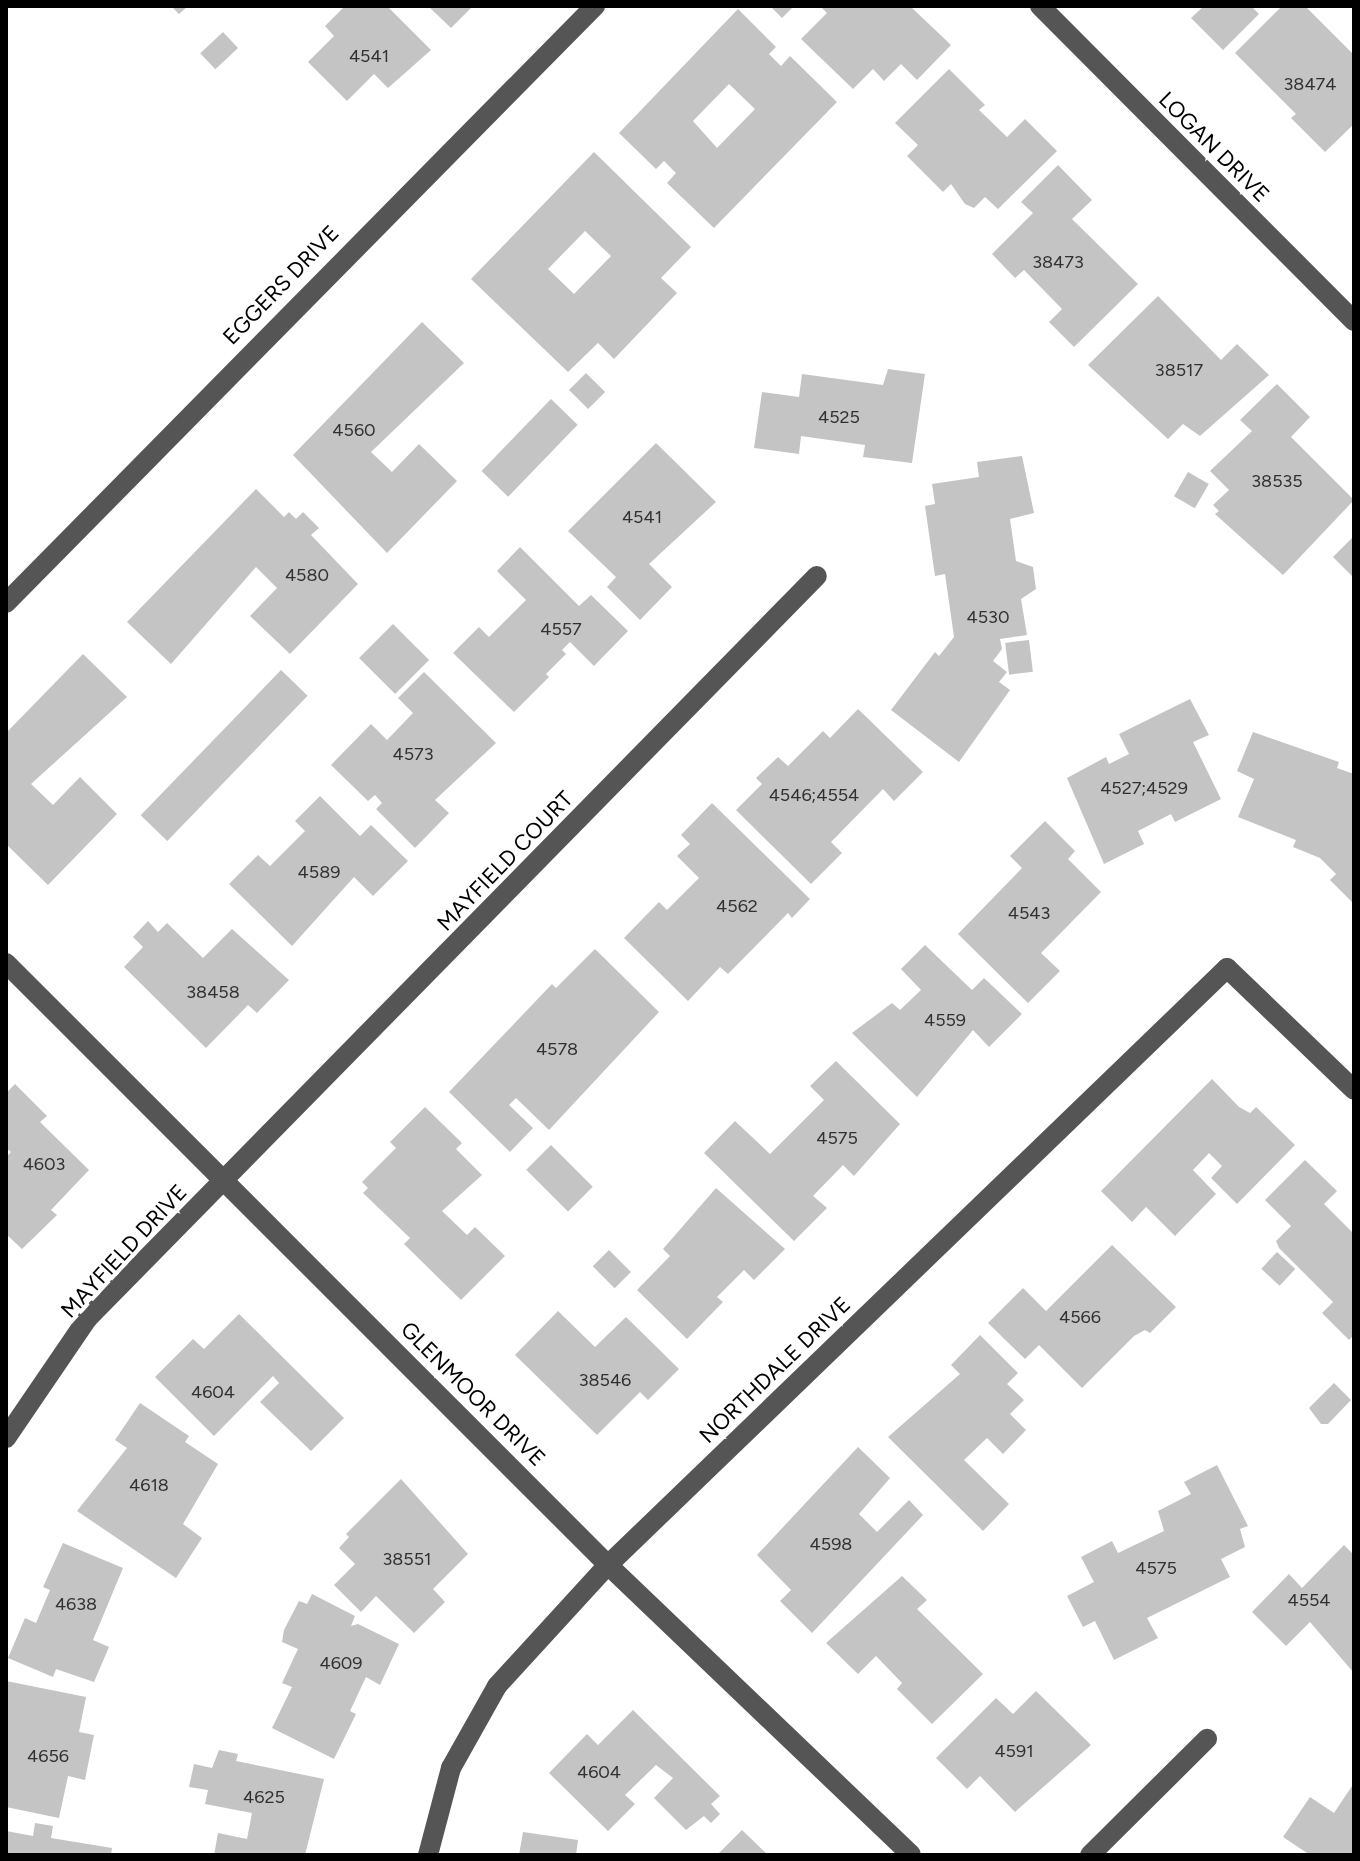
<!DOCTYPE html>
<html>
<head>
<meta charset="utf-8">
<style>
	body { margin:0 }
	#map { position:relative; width:1360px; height:1861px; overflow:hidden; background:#fff; font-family:Figtree,sans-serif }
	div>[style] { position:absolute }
	.building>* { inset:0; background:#c4c4c4; transform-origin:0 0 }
	.minor>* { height:20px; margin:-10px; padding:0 10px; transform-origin:10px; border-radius:10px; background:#555 }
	span { translate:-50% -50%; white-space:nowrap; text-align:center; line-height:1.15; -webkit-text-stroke:8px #fff; paint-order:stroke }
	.number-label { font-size:18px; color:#313131 }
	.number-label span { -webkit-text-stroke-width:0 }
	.street-label { font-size:22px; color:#000 }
	.frame { position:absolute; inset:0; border:8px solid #000; pointer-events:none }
</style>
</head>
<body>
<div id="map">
	<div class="building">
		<i style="clip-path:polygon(171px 6px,188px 6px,179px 14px)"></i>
		<i style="clip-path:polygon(345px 6px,387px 6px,431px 50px,388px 88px,374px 74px,347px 101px,308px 62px,334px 36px,325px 26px)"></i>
		<i style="clip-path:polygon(428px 6px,473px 6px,451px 28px)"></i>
		<i style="clip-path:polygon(770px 6px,794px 6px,782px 18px)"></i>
		<i style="clip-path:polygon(820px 6px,910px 6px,951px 45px,917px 80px,901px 64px,884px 81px,873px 69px,853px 89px,801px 39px,827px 13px)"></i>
		<i style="clip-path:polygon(1204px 6px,1251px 6px,1259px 14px,1223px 50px,1191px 18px)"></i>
		<i style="clip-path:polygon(1282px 6px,1305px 6px,1354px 55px,1354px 124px,1325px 152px,1291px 118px,1296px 114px,1235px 53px)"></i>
		<i style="clip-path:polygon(evenodd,738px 9px,776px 47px,769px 54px,781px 66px,790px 56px,837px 102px,714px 228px,667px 183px,676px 173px,664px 161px,656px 169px,619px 133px,738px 9px,729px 84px,755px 109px,717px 148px,693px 121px,729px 84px)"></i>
		<i style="left:223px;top:32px;width:22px;height:31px;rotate:47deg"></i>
		<i style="clip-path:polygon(949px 69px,985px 105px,979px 110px,1007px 137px,1025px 119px,1057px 151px,998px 209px,985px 197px,974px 208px,965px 204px,951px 184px,943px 192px,907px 156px,918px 145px,895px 123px)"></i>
		<i style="clip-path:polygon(evenodd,594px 152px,691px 247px,661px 278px,677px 293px,614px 359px,598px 343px,568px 372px,471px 279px,594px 152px,585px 231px,611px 256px,574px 294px,548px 269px,585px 231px)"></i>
		<i style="clip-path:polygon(1058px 165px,1092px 200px,1072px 219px,1138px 284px,1074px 347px,1049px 322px,1062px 309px,1024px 270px,1015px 278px,992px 254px,1033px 213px,1021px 202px)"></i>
		<i style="clip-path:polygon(1158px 296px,1221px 360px,1237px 344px,1269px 375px,1200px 436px,1183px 424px,1168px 439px,1088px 365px)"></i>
		<i style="clip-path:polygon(422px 322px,464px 363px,371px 452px,392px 472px,419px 444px,457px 481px,387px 553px,293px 455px)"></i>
		<i style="clip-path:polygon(888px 369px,925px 374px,912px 463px,863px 457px,865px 445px,801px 436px,799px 454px,754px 448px,762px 392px,799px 397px,802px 374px,883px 385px)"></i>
		<i style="left:586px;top:373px;width:27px;height:24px;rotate:45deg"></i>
		<i style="clip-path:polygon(1277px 384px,1310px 417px,1291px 437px,1354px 500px,1283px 575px,1215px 514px,1219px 511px,1213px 505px,1229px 490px,1210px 471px,1252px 431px,1240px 420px)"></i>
		<i style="left:551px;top:399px;width:37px;height:100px;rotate:44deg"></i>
		<i style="clip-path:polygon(656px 443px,716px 502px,649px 564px,672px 587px,640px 620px,607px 587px,616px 577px,568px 531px)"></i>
		<i style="clip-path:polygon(1022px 456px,1034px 513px,1010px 519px,1016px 561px,1033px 567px,1036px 589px,1021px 599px,1027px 635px,1000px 639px,1002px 649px,993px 661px,1007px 672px,999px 682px,1010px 690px,959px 762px,891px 710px,935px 652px,939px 656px,954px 637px,945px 574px,935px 576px,925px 506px,935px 504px,932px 484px,979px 477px,977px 462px)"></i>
		<i style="left:1188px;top:472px;width:24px;height:28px;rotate:30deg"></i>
		<i style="clip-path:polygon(256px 489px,284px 517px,289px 512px,296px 519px,303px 512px,319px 528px,311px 535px,358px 584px,290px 654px,250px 616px,277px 588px,256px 567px,171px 664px,127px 622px)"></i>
		<i style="clip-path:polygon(1354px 536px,1354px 578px,1333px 557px)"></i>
		<i style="clip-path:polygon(520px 547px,579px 606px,591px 595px,628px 631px,594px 666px,570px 642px,562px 650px,566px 654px,546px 674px,549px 677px,514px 712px,453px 653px,479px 627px,489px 637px,526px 600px,497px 571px)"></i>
		<i style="left:393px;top:624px;width:51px;height:48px;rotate:45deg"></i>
		<i style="left:1029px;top:640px;width:32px;height:24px;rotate:83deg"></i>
		<i style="clip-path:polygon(83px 654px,127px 697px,31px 784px,53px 805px,80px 777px,117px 814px,48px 885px,6px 844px,6px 733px)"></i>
		<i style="left:281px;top:670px;width:37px;height:202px;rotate:44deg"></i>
		<i style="clip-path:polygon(424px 672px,496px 743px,435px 800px,449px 813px,415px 848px,376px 809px,382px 803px,375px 795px,368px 801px,331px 765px,371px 724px,387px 740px,413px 713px,398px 698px)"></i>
		<i style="clip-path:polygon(1190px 699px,1209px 735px,1193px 742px,1221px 799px,1175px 822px,1171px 814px,1138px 831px,1144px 844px,1104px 864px,1067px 778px,1106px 757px,1109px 764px,1129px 754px,1119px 734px)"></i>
		<i style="clip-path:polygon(858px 709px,923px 772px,894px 801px,883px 789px,831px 842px,842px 853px,811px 884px,736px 810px,762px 784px,756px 778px,778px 757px,788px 766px,823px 731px,830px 738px)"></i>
		<i style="clip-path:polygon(1253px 732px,1339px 762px,1337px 768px,1354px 774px,1354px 904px,1330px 880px,1336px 874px,1320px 858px,1293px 847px,1296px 840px,1238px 817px,1254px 779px,1237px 771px)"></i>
		<i style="clip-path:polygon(320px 796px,360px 836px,371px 825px,408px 861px,373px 896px,354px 877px,292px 946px,229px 884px,258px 855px,270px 866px,305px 831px,295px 821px)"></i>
		<i style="clip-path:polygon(712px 803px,810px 899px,792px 918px,788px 913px,728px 974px,720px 967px,688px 1001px,624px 938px,659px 902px,667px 910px,699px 878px,677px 856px,690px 844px,681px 835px)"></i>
		<i style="clip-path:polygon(1045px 821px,1075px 851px,1068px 859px,1101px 892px,1041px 953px,1060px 971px,1028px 1003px,958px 934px,1022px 868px,1010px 856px)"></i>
		<i style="clip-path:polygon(148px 921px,158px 932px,167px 923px,203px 958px,232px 929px,289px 980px,257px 1013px,248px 1005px,206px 1048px,124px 967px,143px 947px,133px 937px)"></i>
		<i style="clip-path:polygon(925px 945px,972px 990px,984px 978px,1022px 1014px,989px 1047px,973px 1030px,917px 1097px,852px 1033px,892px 1003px,900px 1010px,921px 990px,901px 969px)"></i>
		<i style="clip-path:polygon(595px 949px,659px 1012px,549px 1130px,516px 1098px,509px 1105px,533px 1128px,510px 1152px,449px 1092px,552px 984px,556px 988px)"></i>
		<i style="clip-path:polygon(836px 1061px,900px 1124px,854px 1176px,843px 1165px,813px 1196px,827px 1208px,794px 1241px,704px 1153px,735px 1121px,770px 1154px,824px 1100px,810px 1086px)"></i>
		<i style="clip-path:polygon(1212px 1079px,1239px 1107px,1250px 1113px,1256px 1107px,1295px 1145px,1237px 1204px,1211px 1178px,1222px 1166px,1209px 1153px,1193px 1170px,1216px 1194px,1175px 1236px,1146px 1207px,1132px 1222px,1101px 1191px)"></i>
		<i style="clip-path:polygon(15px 1084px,47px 1116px,40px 1122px,89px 1170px,51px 1210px,57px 1215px,22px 1249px,6px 1234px,6px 1157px,11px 1152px,6px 1148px,6px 1093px)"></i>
		<i style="clip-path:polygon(425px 1107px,462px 1143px,456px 1149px,482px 1175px,442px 1211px,467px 1235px,475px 1227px,505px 1256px,461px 1300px,404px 1244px,410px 1238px,363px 1193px,368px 1188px,362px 1182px,396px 1148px,390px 1142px)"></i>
		<i style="left:551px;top:1145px;width:59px;height:35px;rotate:45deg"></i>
		<i style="clip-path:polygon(1305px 1160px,1337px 1191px,1324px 1204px,1354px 1234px,1354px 1335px,1349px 1340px,1322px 1313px,1333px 1302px,1279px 1248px,1276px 1241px,1291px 1226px,1265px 1200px)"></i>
		<i style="clip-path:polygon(716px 1188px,785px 1249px,754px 1280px,744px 1270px,717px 1297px,723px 1302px,687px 1339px,637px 1290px,670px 1256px,663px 1249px)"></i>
		<i style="clip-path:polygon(1112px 1245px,1176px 1307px,1150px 1333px,1145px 1330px,1134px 1336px,1082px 1388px,1039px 1345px,1025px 1359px,988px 1323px,1023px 1288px,1046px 1311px)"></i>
		<i style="left:609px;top:1250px;width:31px;height:23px;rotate:45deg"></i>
		<i style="left:1277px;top:1252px;width:25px;height:23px;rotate:43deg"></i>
		<i style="clip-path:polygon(558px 1311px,595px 1347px,626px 1317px,679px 1369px,648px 1400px,640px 1392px,597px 1435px,515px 1355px)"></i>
		<i style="clip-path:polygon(239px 1314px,344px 1418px,311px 1451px,260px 1402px,279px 1383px,273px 1376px,214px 1436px,155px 1377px,193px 1339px,204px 1349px)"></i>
		<i style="clip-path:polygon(980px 1335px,1018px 1373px,1007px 1384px,1024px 1400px,1010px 1414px,1026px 1430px,1003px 1454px,987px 1438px,964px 1460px,1009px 1504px,983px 1531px,888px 1437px,960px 1374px,951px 1365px)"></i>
		<i style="clip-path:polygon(1334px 1383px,1351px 1400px,1328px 1424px,1321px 1424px,1309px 1408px)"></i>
		<i style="clip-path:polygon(140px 1403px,189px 1436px,185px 1442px,218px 1464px,183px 1524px,202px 1538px,176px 1578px,77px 1511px,127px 1448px,115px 1440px)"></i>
		<i style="clip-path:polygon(858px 1447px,890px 1478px,859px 1514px,877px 1532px,909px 1500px,923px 1515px,812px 1633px,780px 1601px,791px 1590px,757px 1555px)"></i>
		<i style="clip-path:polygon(1217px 1465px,1248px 1526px,1240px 1529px,1245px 1547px,1221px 1559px,1230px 1577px,1147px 1618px,1158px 1638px,1114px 1660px,1095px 1621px,1083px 1627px,1067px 1596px,1094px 1582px,1081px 1557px,1112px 1541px,1118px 1553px,1164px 1531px,1158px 1511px,1191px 1494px,1184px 1482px)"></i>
		<i style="clip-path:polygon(401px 1479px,468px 1554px,433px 1589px,445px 1602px,414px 1633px,376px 1596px,361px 1612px,334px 1585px,355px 1564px,339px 1548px,349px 1537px,346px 1534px)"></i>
		<i style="clip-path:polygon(63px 1543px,123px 1568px,93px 1640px,109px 1647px,94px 1682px,56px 1669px,53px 1677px,8px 1658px,25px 1618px,36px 1623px,50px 1590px,43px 1587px)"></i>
		<i style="clip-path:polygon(1344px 1545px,1354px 1555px,1354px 1673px,1310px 1622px,1286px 1646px,1252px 1612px,1289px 1574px,1302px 1588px)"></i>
		<i style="clip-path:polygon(902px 1576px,927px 1600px,917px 1609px,983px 1674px,932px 1724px,897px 1689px,902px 1683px,876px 1656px,858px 1674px,826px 1643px)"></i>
		<i style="clip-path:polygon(312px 1594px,355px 1616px,351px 1626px,358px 1624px,399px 1644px,380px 1685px,366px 1677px,350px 1711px,356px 1714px,334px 1759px,272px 1728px,292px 1687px,282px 1683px,298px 1649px,282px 1642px,284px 1630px,299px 1601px,307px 1604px)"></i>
		<i style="clip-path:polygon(6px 1681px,86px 1697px,79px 1732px,94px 1735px,85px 1780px,68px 1776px,59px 1818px,6px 1807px)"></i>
		<i style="clip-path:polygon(1036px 1691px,1091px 1745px,1015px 1812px,980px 1776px,967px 1789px,936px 1758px,996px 1698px,1013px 1714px)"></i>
		<i style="clip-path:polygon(633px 1710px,720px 1796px,711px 1804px,720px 1814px,711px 1823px,704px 1816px,686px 1830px,654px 1798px,673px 1778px,656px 1765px,625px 1795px,635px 1804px,608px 1831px,549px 1773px,587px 1734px,598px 1745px)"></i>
		<i style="clip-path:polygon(219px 1750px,238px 1754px,236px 1761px,324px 1779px,305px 1855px,214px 1855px,218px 1833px,247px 1839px,252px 1813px,205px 1804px,208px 1790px,189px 1787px,194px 1764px,212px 1768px)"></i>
		<i style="clip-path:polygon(1354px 1783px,1354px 1855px,1310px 1855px,1283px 1837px,1310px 1797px,1334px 1813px)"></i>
		<i style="clip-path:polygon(35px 1823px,53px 1826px,51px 1838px,112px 1848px,111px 1855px,6px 1855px,6px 1831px,33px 1836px)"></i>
		<i style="clip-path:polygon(742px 1830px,768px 1855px,717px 1855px)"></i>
		<i style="clip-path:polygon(523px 1832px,578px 1840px,576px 1855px,519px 1855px)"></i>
	</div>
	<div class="minor">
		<i style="left:1040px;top:6px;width:445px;rotate:45.1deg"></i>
		<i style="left:6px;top:603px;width:839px;rotate:-45.39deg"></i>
		<i style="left:6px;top:963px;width:851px;rotate:45deg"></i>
		<i style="left:608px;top:1565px;width:419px;rotate:43.7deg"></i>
		<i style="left:6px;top:1438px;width:145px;rotate:-55.7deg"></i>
		<i style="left:88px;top:1318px;width:1040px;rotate:-45.51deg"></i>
		<i style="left:428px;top:1855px;width:90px;rotate:-75.2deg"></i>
		<i style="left:451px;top:1768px;width:94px;rotate:-60.7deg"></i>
		<i style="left:497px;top:1686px;width:164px;rotate:-47.5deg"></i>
		<i style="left:608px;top:1565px;width:860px;rotate:-43.96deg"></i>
		<i style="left:1227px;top:968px;width:176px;rotate:43.8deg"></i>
		<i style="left:1090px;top:1855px;width:165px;rotate:-44.8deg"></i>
	</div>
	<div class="number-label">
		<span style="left:369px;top:56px">4541</span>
		<span style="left:1310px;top:84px">38474</span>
		<span style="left:1058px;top:262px">38473</span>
		<span style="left:1179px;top:370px">38517</span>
		<span style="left:839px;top:417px">4525</span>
		<span style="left:354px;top:430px">4560</span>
		<span style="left:1277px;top:481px">38535</span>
		<span style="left:642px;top:517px">4541</span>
		<span style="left:307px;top:575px">4580</span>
		<span style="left:988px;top:617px">4530</span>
		<span style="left:561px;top:629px">4557</span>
		<span style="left:413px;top:754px">4573</span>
		<span style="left:1144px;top:788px">4527;4529</span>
		<span style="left:814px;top:795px">4546;4554</span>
		<span style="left:319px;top:872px">4589</span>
		<span style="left:737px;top:906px">4562</span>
		<span style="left:1029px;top:913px">4543</span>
		<span style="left:213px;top:992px">38458</span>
		<span style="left:945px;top:1020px">4559</span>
		<span style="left:557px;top:1049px">4578</span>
		<span style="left:837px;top:1138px">4575</span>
		<span style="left:44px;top:1164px">4603</span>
		<span style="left:1080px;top:1317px">4566</span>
		<span style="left:605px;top:1380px">38546</span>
		<span style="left:213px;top:1392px">4604</span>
		<span style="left:149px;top:1485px">4618</span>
		<span style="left:831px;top:1544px">4598</span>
		<span style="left:407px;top:1559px">38551</span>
		<span style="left:1156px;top:1568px">4575</span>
		<span style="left:1309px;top:1600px">4554</span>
		<span style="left:76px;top:1604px">4638</span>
		<span style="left:341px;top:1663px">4609</span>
		<span style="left:1014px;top:1751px">4591</span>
		<span style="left:48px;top:1756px">4656</span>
		<span style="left:599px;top:1772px">4604</span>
		<span style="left:264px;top:1797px">4625</span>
	</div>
	<div class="street-label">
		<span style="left:1214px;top:147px;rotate:45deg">LOGAN DRIVE</span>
		<span style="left:281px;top:285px;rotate:-46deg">EGGERS DRIVE</span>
		<span style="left:505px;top:861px;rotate:-46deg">MAYFIELD COURT</span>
		<span style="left:124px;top:1251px;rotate:-47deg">MAYFIELD DRIVE</span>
		<span style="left:775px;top:1370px;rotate:-44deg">NORTHDALE DRIVE</span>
		<span style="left:473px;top:1394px;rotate:45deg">GLENMOOR DRIVE</span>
	</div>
	<div class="frame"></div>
</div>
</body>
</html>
